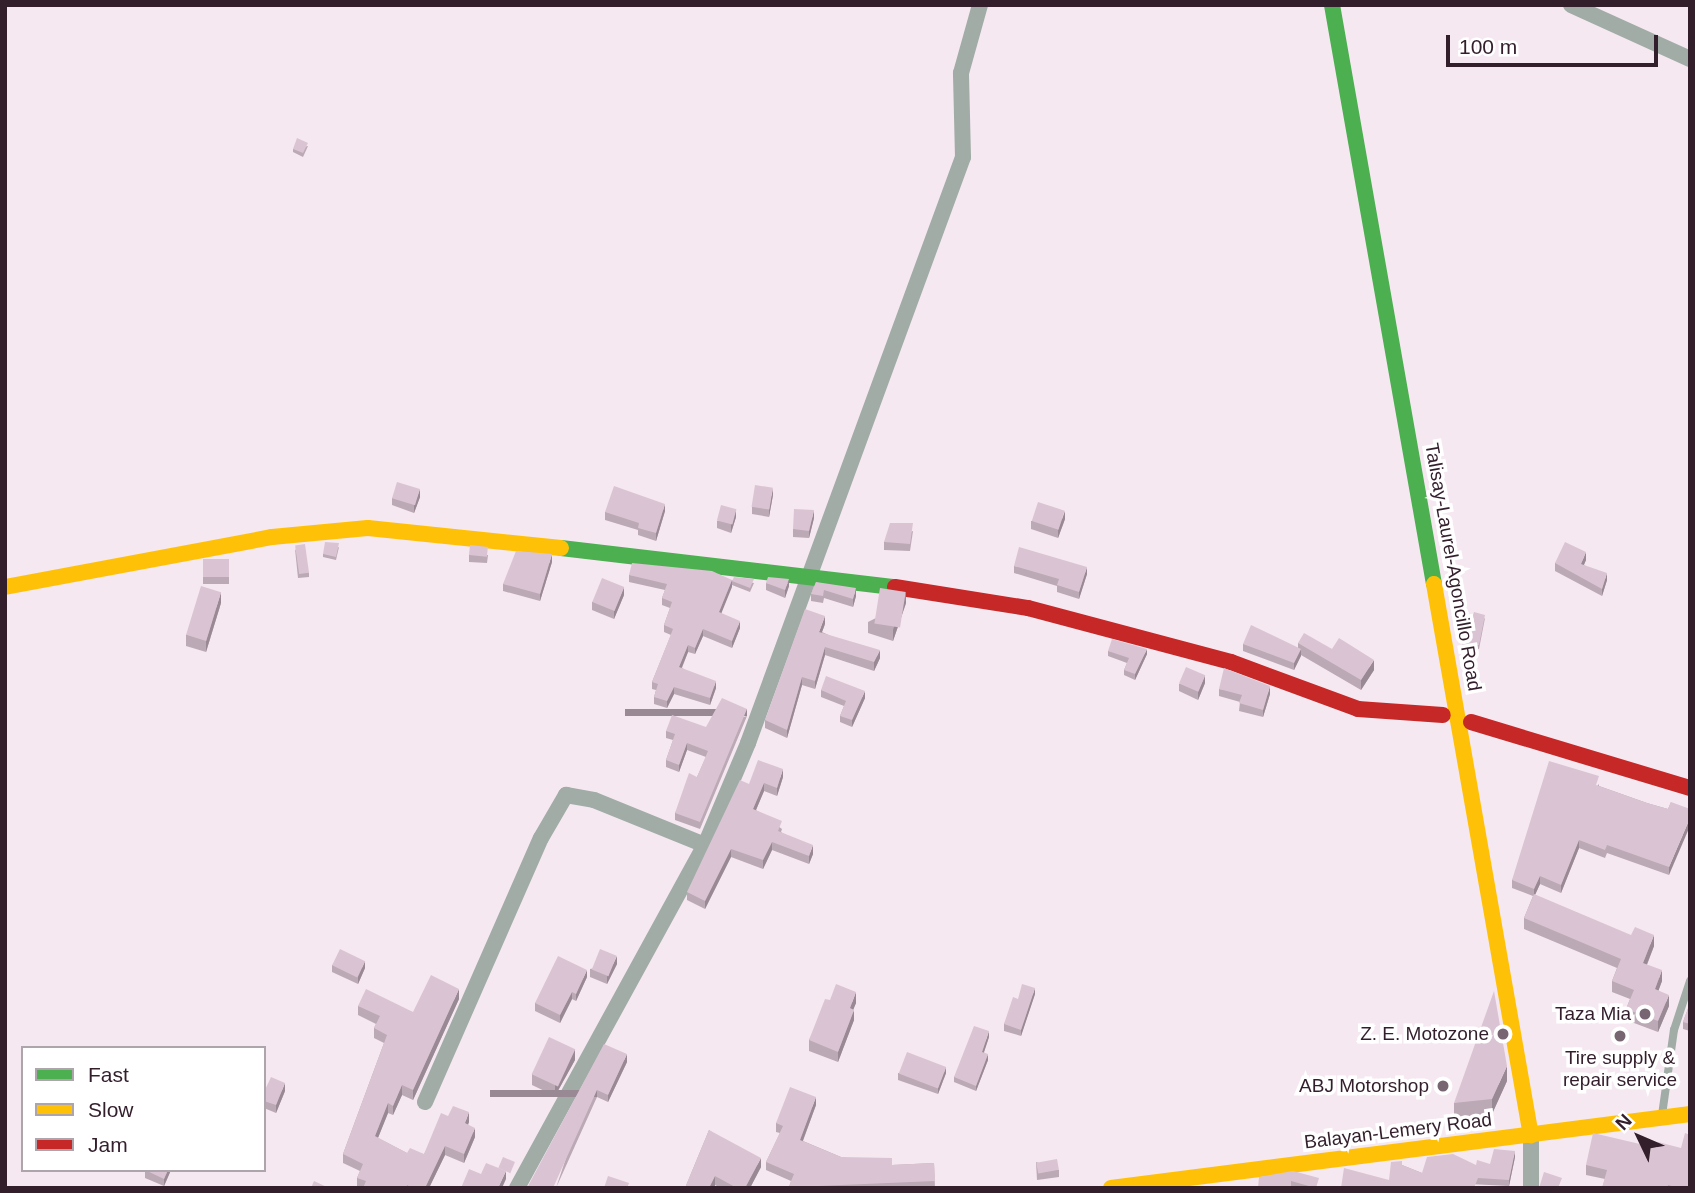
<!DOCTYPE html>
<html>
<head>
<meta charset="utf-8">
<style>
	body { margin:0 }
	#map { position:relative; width:1695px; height:1193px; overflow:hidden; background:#f5e8f1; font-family:Arial,sans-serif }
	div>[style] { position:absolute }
	.lane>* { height:8px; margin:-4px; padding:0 4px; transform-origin:4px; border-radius:4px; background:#a0aca5 }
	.street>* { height:16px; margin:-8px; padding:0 8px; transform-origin:8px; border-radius:8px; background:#a0aca5 }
	.fast>* { height:16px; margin:-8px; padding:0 8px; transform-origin:8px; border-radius:8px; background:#4caf50 }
	.slow>* { height:16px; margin:-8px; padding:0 8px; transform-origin:8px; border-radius:8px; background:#ffc107 }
	.jam>* { height:16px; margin:-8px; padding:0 8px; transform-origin:8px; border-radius:8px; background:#c62828 }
	.wall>* { inset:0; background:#bba9b5; transform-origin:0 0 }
	.shaded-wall>* { inset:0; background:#998994; transform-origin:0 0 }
	.building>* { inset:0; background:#dac4d3; transform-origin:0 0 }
	.dots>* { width:19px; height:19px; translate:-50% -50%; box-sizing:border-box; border:4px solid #fff; border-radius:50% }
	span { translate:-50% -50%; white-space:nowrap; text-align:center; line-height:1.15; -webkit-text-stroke:7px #fff; paint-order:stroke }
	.street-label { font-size:19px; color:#331e2c }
	.poi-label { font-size:19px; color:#331e2c }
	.right { translate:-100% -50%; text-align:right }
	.frame { position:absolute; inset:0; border:7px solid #331e2c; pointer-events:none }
	.legend { position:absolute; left:21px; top:1046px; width:245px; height:126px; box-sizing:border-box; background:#fff; border:2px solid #ada5ab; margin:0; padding:9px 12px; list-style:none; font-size:21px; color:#331e2c }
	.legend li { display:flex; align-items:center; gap:14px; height:35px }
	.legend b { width:35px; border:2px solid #ada5ab }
	.north { position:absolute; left:1604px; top:1102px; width:70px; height:70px; -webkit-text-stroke:5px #fff; paint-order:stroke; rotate:314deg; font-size:19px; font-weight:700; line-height:28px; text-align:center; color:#331e2c }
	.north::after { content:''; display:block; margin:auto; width:24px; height:32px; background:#331e2c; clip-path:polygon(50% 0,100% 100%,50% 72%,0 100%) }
	.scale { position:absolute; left:1446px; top:35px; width:212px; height:32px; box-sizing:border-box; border:4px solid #331e2c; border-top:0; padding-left:9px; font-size:21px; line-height:24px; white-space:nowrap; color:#331e2c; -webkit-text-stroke:5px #fff; paint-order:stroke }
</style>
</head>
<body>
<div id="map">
	<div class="lane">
		<i style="left:1662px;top:1115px;width:86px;rotate:-82deg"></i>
		<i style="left:1674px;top:1030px;width:52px;rotate:-71.9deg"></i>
	</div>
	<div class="street">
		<i style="left:1571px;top:5px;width:131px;rotate:24.4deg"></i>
		<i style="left:425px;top:1102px;width:288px;rotate:-66.3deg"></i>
		<i style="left:541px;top:838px;width:50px;rotate:-59.8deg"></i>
		<i style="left:566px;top:795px;width:28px;rotate:10deg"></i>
		<i style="left:594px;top:800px;width:120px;rotate:22.1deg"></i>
		<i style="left:1531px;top:1136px;width:52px;rotate:90deg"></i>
		<i style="left:517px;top:1188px;width:391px;rotate:-61.3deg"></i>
		<i style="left:705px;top:845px;width:111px;rotate:-67.1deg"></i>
		<i style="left:748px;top:743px;width:624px;rotate:-69.85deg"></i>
		<i style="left:963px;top:157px;width:84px;rotate:-91.4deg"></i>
		<i style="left:961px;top:73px;width:71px;rotate:-74.4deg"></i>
	</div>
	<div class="fast">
		<i style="left:1332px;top:5px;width:588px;rotate:80.01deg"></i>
		<i style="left:561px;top:548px;width:336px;rotate:6.7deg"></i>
	</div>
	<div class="slow">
		<i style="left:1434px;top:584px;width:560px;rotate:80.03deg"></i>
		<i style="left:5px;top:587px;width:272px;rotate:-10.6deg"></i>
		<i style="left:272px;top:537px;width:96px;rotate:-5.4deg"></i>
		<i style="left:368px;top:528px;width:194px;rotate:5.9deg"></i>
		<i style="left:1111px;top:1188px;width:584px;rotate:-7.28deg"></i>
	</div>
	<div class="jam">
		<i style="left:895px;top:587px;width:135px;rotate:9deg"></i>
		<i style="left:1028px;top:608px;width:210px;rotate:14.9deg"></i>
		<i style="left:1231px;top:662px;width:135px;rotate:20.3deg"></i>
		<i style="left:1358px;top:709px;width:85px;rotate:4deg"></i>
		<i style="left:1471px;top:722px;width:229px;rotate:16.8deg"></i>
	</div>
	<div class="wall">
		<i style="clip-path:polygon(308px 146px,303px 157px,293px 152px,293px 149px)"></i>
		<i style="clip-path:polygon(773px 495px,769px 517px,752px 514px,752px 507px)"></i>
		<i style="clip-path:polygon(420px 497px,414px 513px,392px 505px,392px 498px)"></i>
		<i style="clip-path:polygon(665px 511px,656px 541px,638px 535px,638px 530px,605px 520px,605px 512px)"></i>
		<i style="clip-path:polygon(736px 517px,731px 533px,717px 528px,717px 521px)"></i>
		<i style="clip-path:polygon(814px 518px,809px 538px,793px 537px,793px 529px)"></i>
		<i style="clip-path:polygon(1065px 519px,1058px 538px,1031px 529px,1031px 521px)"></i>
		<i style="clip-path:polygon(913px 531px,910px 551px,884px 550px,884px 542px)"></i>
		<i style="clip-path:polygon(339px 547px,336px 560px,323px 557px,323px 554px)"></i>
		<i style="clip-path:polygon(295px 549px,309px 573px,309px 577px,298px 578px)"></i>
		<i style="clip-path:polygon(469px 555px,488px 555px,487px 563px,469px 562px)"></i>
		<i style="left:229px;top:559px;width:25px;height:26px;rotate:90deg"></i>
		<i style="clip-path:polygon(1586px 560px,1584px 565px,1607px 580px,1602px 596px,1555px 571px,1555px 563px)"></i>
		<i style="clip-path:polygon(552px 562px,540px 601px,503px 591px,503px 584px)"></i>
		<i style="clip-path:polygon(1014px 566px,1087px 574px,1079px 599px,1057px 592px,1057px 586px,1014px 573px)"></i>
		<i style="clip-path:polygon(629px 575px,732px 580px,754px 583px,750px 592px,732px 585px,721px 613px,740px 628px,732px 648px,703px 636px,695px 654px,688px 652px,682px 668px,716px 688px,710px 705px,674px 694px,667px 708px,654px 704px,654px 697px,656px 690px,652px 689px,652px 682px,671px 635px,664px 632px,664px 625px,670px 608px,662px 605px,662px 598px,665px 590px,629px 582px)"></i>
		<i style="clip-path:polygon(816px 582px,856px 596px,853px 607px,824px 598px,823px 603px,811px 601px,811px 594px)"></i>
		<i style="clip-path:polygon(766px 583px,789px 586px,785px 598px,766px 590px)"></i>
		<i style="clip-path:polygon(624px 595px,614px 619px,592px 610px,592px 602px)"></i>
		<i style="clip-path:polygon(221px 603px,206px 652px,186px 646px,186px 635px)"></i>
		<i style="clip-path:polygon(906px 603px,893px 641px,868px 633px,868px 622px)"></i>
		<i style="clip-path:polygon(1485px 618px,1479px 649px,1463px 651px,1462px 634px,1467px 633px)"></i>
		<i style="clip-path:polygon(825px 624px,822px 632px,880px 658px,874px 671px,825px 655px,815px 689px,802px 685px,787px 738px,765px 728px,765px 720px)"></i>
		<i style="clip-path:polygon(1298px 643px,1332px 649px,1374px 670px,1361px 690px,1301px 655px,1294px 670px,1243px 651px,1243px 644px,1298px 648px)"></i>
		<i style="clip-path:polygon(1108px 651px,1147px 654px,1135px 680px,1124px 675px,1124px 670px,1127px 663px,1108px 656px)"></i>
		<i style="clip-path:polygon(1205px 683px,1198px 700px,1179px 691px,1179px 684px)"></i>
		<i style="clip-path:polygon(1219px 689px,1270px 694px,1263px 717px,1239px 711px,1240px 702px,1219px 696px)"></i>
		<i style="clip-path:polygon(821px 690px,865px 698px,852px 727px,840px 722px,840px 716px,844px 706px,821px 697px)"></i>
		<i style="clip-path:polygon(747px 716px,700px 829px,675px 820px,675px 813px,697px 777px,706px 757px,687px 750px,679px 772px,666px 767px,666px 760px,673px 740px,666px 738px,666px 731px,706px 727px)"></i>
		<i style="clip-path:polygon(783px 777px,777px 796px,764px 791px,756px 810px,782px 829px,781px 832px,813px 854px,809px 864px,772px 850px,763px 869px,731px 857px,705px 909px,687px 900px,687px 892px,749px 784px)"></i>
		<i style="clip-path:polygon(1599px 784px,1599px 786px,1647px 803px,1668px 809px,1671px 802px,1669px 875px,1607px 853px,1605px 858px,1579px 848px,1561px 893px,1540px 884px,1535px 895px,1654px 946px,1647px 965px,1662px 981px,1658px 991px,1669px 1006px,1658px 1032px,1626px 1020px,1626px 1009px,1630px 999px,1612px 992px,1612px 981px,1617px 968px,1524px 929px,1524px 918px,1533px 896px,1512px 888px,1512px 880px)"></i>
		<i style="clip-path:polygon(617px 964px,607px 984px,590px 977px,590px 969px)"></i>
		<i style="clip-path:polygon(332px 965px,365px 968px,358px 984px,332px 972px)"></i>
		<i style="clip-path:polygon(587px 977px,576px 1001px,572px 999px,560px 1023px,535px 1011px,535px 1003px)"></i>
		<i style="clip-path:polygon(1035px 994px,1021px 1036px,1004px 1031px,1004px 1024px,1018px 999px)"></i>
		<i style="clip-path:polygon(459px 999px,413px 1100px,402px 1095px,393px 1115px,388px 1113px,378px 1138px,407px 1153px,424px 1154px,448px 1116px,469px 1122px,468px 1124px,475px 1137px,464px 1163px,445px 1155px,429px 1188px,359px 1188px,357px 1187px,357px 1178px,360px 1171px,343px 1163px,343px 1154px,384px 1043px,374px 1038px,374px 1028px,376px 1024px,358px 1015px,358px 1006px,413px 1012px)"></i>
		<i style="clip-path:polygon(830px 1000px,856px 1003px,853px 1009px,854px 1020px,838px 1062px,809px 1051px,809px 1040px)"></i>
		<i style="clip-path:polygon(1690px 1003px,1690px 1031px,1683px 1029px,1683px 1022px)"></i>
		<i style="clip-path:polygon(989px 1037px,984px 1052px,988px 1060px,976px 1091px,954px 1082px,954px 1077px)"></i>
		<i style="clip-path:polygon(604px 1044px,627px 1062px,608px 1102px,597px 1097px,556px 1188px)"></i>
		<i style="clip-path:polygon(575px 1060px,555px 1096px,532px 1085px,532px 1074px)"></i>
		<i style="clip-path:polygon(898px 1073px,946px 1073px,938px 1094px,898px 1080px)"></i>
		<i style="clip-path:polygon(1507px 1081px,1492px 1114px,1454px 1118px,1454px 1103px)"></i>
		<i style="clip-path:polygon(285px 1091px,276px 1113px,264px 1108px,264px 1092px)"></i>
		<i style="clip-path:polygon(816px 1105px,803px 1141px,841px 1157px,892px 1165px,934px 1163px,935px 1188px,789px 1188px,791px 1181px,766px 1170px,766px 1162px,780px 1133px,776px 1132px,776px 1123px)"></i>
		<i style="clip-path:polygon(709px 1130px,761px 1167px,750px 1188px,721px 1188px,715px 1185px,714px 1188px,685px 1188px)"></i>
		<i style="clip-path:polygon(1657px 1148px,1690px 1188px,1602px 1188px,1605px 1179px,1586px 1175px,1586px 1165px)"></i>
		<i style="clip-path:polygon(1515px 1157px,1509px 1186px,1389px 1180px,1402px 1165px,1422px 1173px,1490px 1164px)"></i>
		<i style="clip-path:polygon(1036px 1162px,1059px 1170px,1059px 1177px,1037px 1180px)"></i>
		<i style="clip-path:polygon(145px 1170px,171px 1170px,164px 1186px,145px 1178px)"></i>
		<i style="clip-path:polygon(1293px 1171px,1319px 1188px,1258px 1188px)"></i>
	</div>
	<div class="shaded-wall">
		<i style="clip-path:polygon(773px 488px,773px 495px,769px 517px,769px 509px)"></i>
		<i style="clip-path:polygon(420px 489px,420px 497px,414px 513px,414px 505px)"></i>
		<i style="clip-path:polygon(665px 504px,665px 511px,656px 541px,656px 533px)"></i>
		<i style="clip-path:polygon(736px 509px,736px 517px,731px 533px,731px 525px)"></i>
		<i style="clip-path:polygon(814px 510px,814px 518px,809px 538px,809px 531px)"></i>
		<i style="clip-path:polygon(1065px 511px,1065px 519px,1058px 538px,1058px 530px)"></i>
		<i style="clip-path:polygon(1586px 552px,1586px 560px,1581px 571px,1581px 564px)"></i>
		<i style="clip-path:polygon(552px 554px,552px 562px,540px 601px,540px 594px)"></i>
		<i style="clip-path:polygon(1087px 567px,1087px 574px,1079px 599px,1079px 592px)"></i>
		<i style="clip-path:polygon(1607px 573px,1607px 580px,1602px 596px,1602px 589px)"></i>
		<i style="clip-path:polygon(789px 579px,789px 586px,785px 598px,785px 590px)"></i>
		<i style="clip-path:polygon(732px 580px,732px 587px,719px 619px,719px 612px)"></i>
		<i style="clip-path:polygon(624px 587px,624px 595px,614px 619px,614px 611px)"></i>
		<i style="clip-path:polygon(856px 588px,856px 596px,853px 607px,853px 599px)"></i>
		<i style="clip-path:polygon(221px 592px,221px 603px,206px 652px,206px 641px)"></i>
		<i style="clip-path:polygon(906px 592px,906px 603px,893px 641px,893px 630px)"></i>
		<i style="clip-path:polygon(825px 616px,825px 624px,819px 640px,819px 632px)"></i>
		<i style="clip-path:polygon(740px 621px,740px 628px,732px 648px,732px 641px)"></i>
		<i style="clip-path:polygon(703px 629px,703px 636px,695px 654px,695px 648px)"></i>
		<i style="clip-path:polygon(688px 645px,688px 652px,679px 674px,679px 667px)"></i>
		<i style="clip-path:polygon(825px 647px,825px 655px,815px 689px,815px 681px)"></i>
		<i style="clip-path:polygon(1147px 649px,1147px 654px,1135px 680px,1135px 674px)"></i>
		<i style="clip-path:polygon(1301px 649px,1301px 656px,1294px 670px,1294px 663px)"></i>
		<i style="clip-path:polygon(880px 650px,880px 658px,874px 671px,874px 662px)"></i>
		<i style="clip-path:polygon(1374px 660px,1374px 670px,1361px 690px,1361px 680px)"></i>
		<i style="clip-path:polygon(1205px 675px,1205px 683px,1198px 700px,1198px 692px)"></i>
		<i style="clip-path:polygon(802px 677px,802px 685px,787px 738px,787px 730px)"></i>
		<i style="clip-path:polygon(716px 681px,716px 688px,710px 705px,710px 698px)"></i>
		<i style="clip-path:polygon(1270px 686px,1270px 694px,1263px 717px,1263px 710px)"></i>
		<i style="clip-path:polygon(674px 687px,674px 694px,667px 708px,667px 701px)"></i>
		<i style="clip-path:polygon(865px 691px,865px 698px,852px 727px,852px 720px)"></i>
		<i style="left:747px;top:709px;width:7px;height:122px;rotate:90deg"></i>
		<i style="clip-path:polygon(687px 743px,687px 750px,679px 772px,679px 765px)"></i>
		<i style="clip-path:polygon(783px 769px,783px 777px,777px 796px,777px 788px)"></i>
		<i style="clip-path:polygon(764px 783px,764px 791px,753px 817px,753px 809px)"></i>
		<i style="clip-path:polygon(1690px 818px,1690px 826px,1669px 875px,1669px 867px)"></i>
		<i style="clip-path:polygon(1579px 840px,1579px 848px,1561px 893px,1561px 885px)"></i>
		<i style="clip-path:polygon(772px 842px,772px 850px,763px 869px,763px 860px)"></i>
		<i style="clip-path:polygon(813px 845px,813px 854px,809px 864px,809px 856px)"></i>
		<i style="clip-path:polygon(731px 849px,731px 857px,705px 909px,705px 901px)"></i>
		<i style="clip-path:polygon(1540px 876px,1540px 884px,1534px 897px,1534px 889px)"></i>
		<i style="clip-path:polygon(1654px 935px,1654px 946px,1643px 974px,1643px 963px)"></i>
		<i style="clip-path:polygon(617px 956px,617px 964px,607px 984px,607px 977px)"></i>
		<i style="clip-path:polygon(365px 961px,365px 968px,358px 984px,358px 977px)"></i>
		<i style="clip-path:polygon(587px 970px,587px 977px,576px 1001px,576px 994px)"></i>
		<i style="clip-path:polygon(1662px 970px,1662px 981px,1655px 1000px,1655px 989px)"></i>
		<i style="clip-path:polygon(1035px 988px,1035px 994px,1021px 1036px,1021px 1030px)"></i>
		<i style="clip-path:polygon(459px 989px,459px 999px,413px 1100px,413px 1090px)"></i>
		<i style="clip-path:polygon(572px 992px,572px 999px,560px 1023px,560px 1015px)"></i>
		<i style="clip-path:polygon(856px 992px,856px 1003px,850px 1018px,850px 1008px)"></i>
		<i style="clip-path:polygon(1669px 995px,1669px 1006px,1658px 1032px,1658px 1021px)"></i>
		<i style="clip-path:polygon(854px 1010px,854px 1020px,838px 1062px,838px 1052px)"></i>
		<i style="clip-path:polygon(989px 1031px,989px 1037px,982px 1058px,982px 1052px)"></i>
		<i style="clip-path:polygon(575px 1049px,575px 1060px,555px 1096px,555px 1085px)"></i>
		<i style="clip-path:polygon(627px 1054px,627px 1062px,608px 1102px,608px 1095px)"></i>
		<i style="clip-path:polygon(988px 1054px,988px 1060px,976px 1091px,976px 1086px)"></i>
		<i style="clip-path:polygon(1507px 1066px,1507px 1081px,1492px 1114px,1492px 1099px)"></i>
		<i style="clip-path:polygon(946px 1067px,946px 1073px,938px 1094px,938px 1088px)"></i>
		<i style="clip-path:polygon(285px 1083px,285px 1091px,276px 1113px,276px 1105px)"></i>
		<i style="clip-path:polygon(402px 1085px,402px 1095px,393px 1115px,393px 1106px)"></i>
		<i style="left:597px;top:1090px;width:7px;height:107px;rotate:90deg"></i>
		<i style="clip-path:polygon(816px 1097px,816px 1105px,800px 1148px,800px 1140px)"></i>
		<i style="clip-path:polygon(388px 1103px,388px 1113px,375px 1145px,375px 1136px)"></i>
		<i style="clip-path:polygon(469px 1112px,469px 1122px,465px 1132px,465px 1123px)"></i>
		<i style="clip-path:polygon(475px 1128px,475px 1137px,464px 1163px,464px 1154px)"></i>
		<i style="clip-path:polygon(445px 1146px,445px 1155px,429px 1188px,425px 1188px)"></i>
		<i style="clip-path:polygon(1515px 1151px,1515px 1157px,1509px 1186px,1509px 1180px)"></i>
		<i style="clip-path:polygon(761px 1158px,761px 1167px,750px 1188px,745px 1188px)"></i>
		<i style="clip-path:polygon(168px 1170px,171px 1170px,164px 1186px,164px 1179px)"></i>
		<i style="clip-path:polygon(506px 1171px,506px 1179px,502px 1188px,498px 1188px)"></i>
		<i style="clip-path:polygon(715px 1176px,715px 1185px,714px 1188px,709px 1188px)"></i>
	</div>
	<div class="building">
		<i style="clip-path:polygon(297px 138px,308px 143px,303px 153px,293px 149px)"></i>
		<i style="left:397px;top:482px;width:24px;height:17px;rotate:17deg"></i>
		<i style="left:755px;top:485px;width:18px;height:22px;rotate:9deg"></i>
		<i style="clip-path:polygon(614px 486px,665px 504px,656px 533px,638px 528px,639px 523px,605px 512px)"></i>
		<i style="left:1038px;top:502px;width:28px;height:20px;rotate:18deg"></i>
		<i style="left:721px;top:505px;width:16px;height:16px;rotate:15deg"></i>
		<i style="clip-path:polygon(794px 509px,814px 510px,809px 531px,793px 529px)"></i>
		<i style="clip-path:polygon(890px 523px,913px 523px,910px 544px,884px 542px)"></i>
		<i style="clip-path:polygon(325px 542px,339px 543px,336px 557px,323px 554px)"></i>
		<i style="clip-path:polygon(1565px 542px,1586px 552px,1581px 564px,1607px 573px,1602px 589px,1555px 563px)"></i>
		<i style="left:305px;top:544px;width:29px;height:10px;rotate:82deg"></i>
		<i style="left:470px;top:545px;width:18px;height:10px;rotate:6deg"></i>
		<i style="clip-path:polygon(1019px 547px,1087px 567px,1079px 592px,1057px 585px,1059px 579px,1014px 566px)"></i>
		<i style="clip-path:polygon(516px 551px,552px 554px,540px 594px,503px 584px)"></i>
		<i style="left:229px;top:559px;width:18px;height:26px;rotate:90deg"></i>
		<i style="clip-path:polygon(632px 563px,712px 571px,732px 580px,719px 612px,740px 621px,732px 641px,703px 629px,695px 648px,688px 645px,679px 667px,716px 681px,710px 698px,674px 687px,667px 701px,654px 697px,658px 684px,652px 682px,673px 629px,664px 625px,672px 602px,662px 598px,667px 584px,629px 575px)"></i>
		<i style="clip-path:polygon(734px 577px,754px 579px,750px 588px,732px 581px)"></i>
		<i style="clip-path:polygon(768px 577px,789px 579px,785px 590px,766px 583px)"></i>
		<i style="left:602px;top:578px;width:24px;height:26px;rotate:22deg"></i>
		<i style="clip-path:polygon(816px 582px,856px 588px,853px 599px,824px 590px,823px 596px,811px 594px)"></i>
		<i style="left:201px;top:586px;width:21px;height:51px;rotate:17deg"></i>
		<i style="left:880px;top:588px;width:26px;height:36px;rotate:9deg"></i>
		<i style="clip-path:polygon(805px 609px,825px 616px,819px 632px,880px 650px,874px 662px,825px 647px,815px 681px,802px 677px,787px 730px,765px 720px)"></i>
		<i style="clip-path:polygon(1474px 612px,1485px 615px,1479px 645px,1463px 647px,1462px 634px,1467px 633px)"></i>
		<i style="clip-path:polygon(1251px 625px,1301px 649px,1294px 663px,1243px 644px)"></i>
		<i style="clip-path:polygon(1304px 633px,1332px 649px,1339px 638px,1374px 660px,1361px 680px,1298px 643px)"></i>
		<i style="clip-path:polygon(1112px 639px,1147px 649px,1135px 674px,1124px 670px,1129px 658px,1108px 651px)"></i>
		<i style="left:1186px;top:667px;width:21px;height:18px;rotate:23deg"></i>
		<i style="clip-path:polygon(1224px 668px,1270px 686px,1263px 710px,1239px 703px,1242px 695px,1219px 689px)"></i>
		<i style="clip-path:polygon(826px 676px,865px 691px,852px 720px,840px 716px,846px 701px,821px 690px)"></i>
		<i style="clip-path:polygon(722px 698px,747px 709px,700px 822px,675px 813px,689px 773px,697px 777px,708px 751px,687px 743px,679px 765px,666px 760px,675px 734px,666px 731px,672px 715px,706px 727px)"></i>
		<i style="clip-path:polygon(758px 760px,783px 769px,777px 788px,764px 783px,753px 809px,782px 821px,778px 831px,813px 845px,809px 856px,772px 842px,763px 860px,731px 849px,705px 901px,687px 892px,740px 780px,749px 784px)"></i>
		<i style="clip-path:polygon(1549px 761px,1599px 776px,1596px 785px,1647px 803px,1668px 809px,1671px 802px,1690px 809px,1690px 818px,1669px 867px,1607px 845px,1605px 850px,1579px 840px,1561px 885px,1540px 876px,1534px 889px,1512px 880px)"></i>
		<i style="clip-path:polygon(1534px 894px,1631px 935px,1635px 927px,1654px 935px,1643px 963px,1662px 970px,1655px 989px,1669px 995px,1658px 1021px,1626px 1009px,1634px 990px,1612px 981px,1621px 959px,1524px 918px)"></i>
		<i style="left:340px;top:949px;width:28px;height:18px;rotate:26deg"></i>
		<i style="left:600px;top:949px;width:18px;height:22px;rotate:22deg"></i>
		<i style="clip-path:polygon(558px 956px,587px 970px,576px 994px,572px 992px,560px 1015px,535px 1003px)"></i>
		<i style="clip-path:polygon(431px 975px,459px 989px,413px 1090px,402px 1085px,393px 1106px,388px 1103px,375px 1136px,407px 1153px,410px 1148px,424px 1154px,441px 1113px,448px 1116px,453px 1106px,469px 1112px,465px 1123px,475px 1128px,464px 1154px,445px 1146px,425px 1188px,413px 1188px,407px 1185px,406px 1188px,363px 1188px,366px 1181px,357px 1178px,363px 1164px,343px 1154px,387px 1035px,374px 1028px,380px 1016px,358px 1006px,366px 989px,413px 1012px)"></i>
		<i style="clip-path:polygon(836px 984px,856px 992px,850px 1008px,854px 1010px,838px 1052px,809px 1040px,825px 999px,830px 1000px)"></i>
		<i style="clip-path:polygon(1022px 984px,1035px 988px,1021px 1030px,1004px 1024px,1013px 997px,1018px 999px)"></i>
		<i style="clip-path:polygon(1494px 991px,1507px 1066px,1492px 1099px,1454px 1103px)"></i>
		<i style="clip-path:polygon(1690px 1003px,1690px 1024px,1683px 1022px)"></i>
		<i style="clip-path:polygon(974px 1026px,989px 1031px,982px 1052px,988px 1054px,976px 1086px,954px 1077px)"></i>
		<i style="left:549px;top:1037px;width:29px;height:41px;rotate:25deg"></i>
		<i style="clip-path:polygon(604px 1044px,627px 1054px,608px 1095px,597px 1090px,553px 1188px,527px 1188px)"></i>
		<i style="left:907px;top:1052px;width:42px;height:23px;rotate:21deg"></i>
		<i style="clip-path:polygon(271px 1077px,285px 1083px,276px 1105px,264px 1101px,264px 1092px)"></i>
		<i style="clip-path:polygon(790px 1087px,816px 1097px,800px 1140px,841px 1157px,892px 1158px,892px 1165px,934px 1163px,935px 1181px,818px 1186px,818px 1188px,792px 1188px,789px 1186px,794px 1174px,766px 1162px,783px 1126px,776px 1123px)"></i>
		<i style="clip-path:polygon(709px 1130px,761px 1158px,745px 1188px,737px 1188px,715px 1176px,709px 1188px,685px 1188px)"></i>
		<i style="clip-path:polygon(1593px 1133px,1657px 1148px,1658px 1142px,1681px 1148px,1685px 1133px,1690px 1135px,1689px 1188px,1679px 1188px,1668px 1185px,1667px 1188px,1602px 1188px,1607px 1170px,1586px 1165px)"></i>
		<i style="clip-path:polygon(1494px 1149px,1515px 1151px,1509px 1180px,1478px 1178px,1474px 1188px,1341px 1188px,1344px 1168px,1389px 1180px,1391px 1162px,1402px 1161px,1402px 1165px,1422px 1173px,1427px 1157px,1453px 1154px,1476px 1165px,1477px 1160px,1490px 1164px)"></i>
		<i style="left:503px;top:1157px;width:13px;height:12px;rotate:23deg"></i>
		<i style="left:1057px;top:1159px;width:11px;height:21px;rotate:80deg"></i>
		<i style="clip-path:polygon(486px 1163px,506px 1171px,498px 1188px,461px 1188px,469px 1169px,481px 1174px)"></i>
		<i style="clip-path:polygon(145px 1170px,168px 1170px,164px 1179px)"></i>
		<i style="clip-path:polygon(1293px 1171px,1319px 1178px,1316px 1188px,1291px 1181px,1291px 1188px,1258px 1188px,1259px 1177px)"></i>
		<i style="clip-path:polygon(1544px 1172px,1562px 1178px,1558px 1188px,1539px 1188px)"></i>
		<i style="clip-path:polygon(608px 1176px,629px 1183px,627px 1188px,604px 1188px)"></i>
		<i style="clip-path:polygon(314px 1181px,329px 1188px,311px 1188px)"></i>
	</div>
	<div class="dots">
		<i style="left:1645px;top:1014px;background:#776571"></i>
		<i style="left:1503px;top:1034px;background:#776571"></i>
		<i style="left:1620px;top:1036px;background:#776571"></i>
		<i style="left:1443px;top:1086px;background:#776571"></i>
	</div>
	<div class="street-label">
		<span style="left:1453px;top:567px;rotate:80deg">Talisay-Laurel-Agoncillo Road</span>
		<span style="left:1398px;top:1131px;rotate:-7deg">Balayan-Lemery Road</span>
	</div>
	<div class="poi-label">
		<span class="right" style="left:1631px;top:1014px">Taza Mia</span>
		<span class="right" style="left:1489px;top:1034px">Z. E. Motozone</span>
		<span style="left:1620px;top:1069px">Tire supply &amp;<br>repair service</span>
		<span class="right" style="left:1429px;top:1086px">ABJ Motorshop</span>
	</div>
	<div class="frame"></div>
	<ul class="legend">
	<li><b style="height:9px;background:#4caf50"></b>Fast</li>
	<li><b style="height:9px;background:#ffc107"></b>Slow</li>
	<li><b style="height:9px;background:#c62828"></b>Jam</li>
	</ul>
	<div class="north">N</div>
	<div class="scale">100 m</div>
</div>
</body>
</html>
